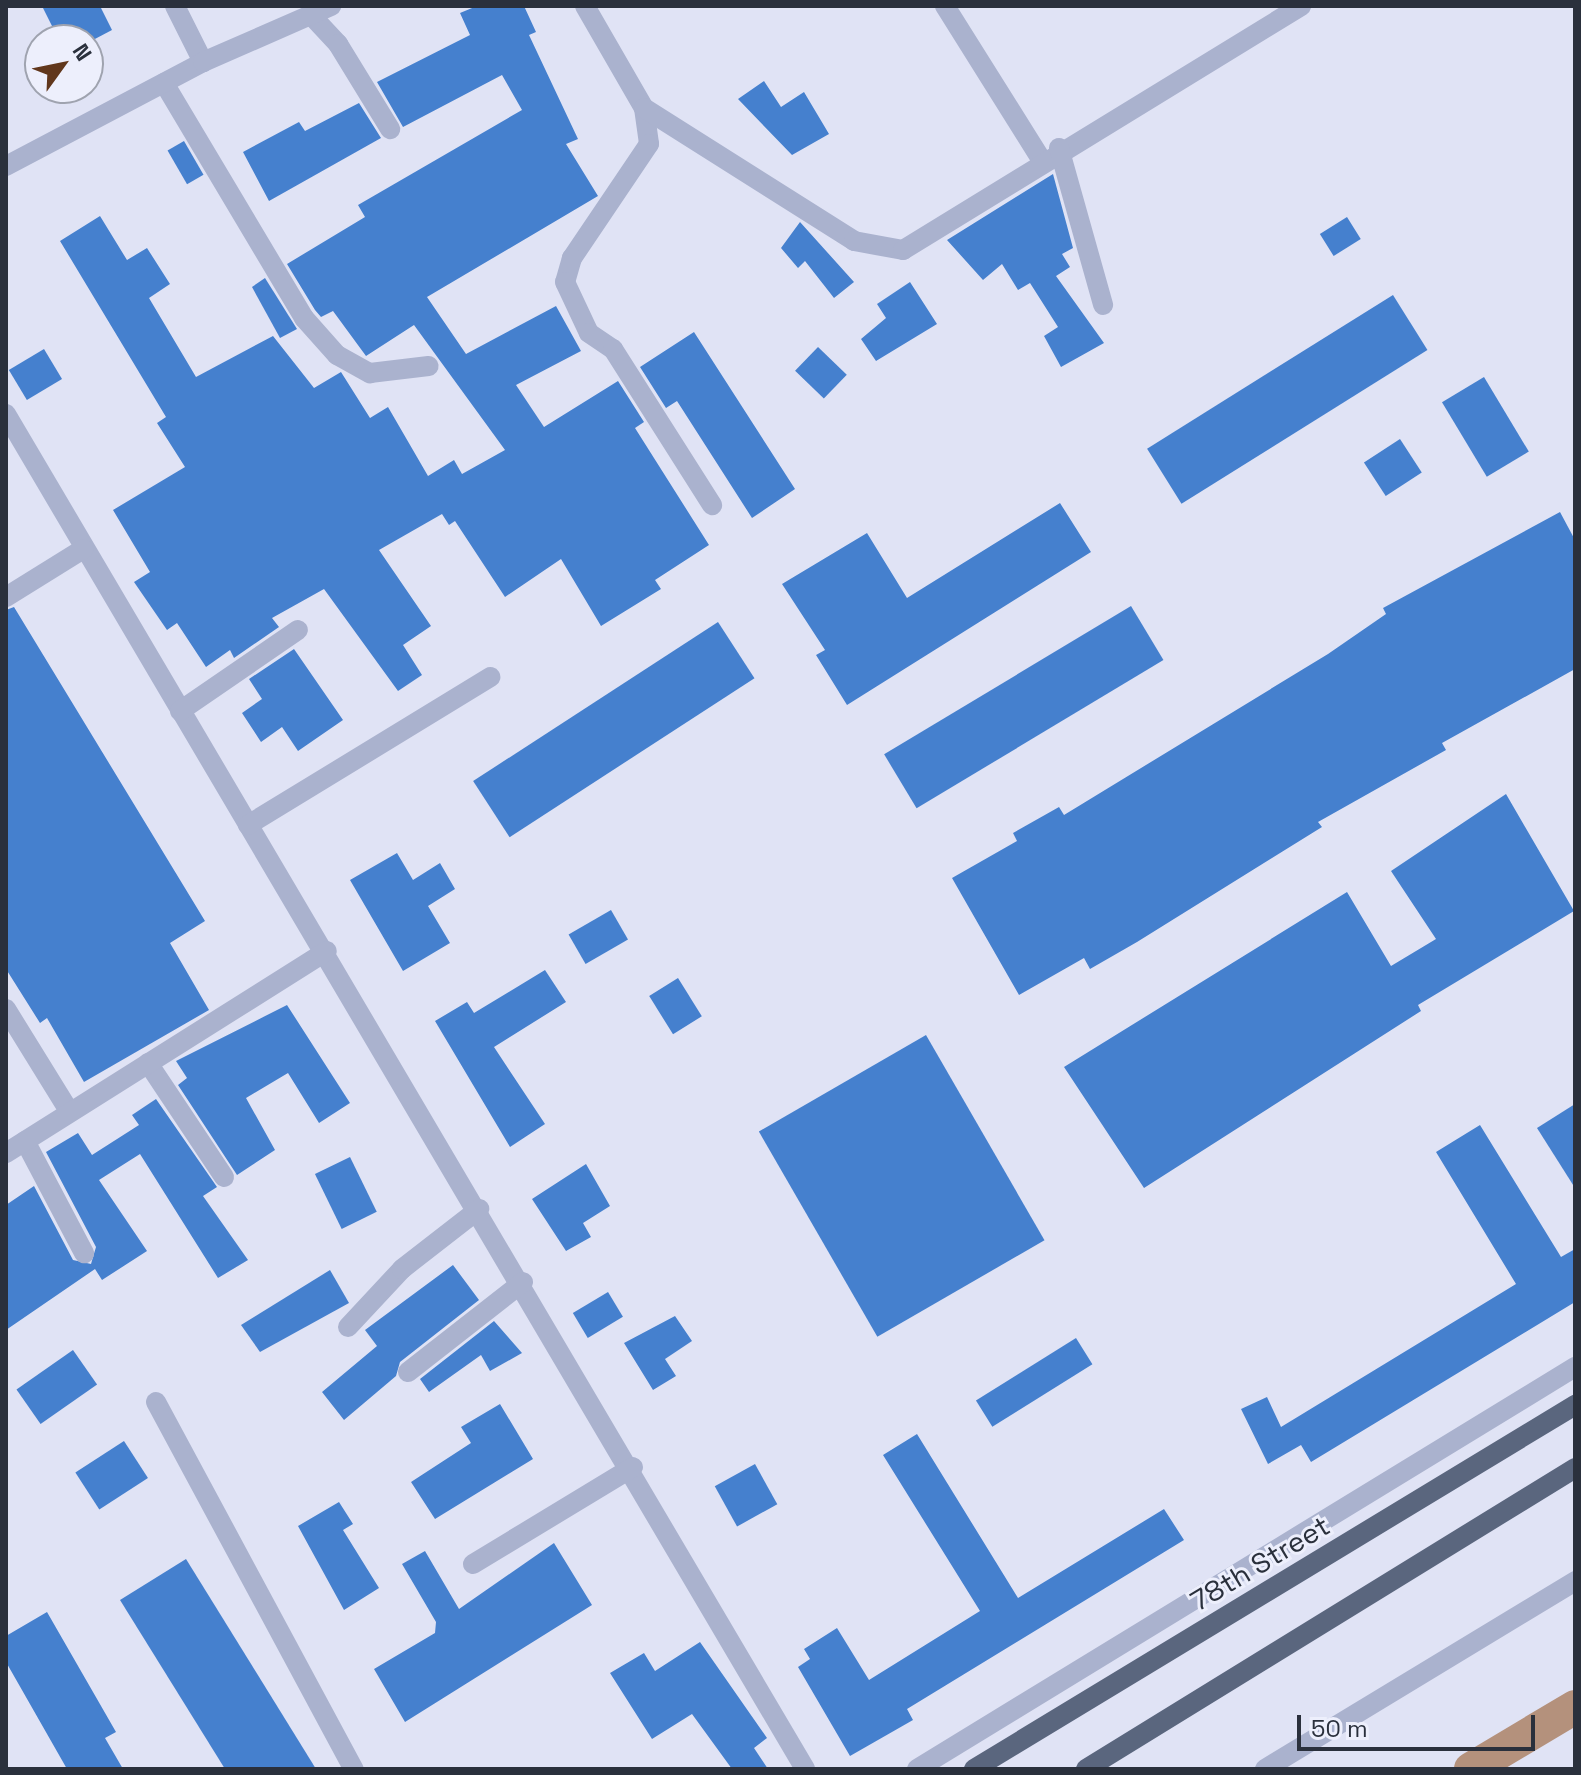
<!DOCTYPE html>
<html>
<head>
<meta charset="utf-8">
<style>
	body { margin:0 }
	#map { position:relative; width:1581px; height:1775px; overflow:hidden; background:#e0e3f5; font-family:"Space Grotesk",sans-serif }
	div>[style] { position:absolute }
	.canal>* { height:34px; margin:-17px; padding:0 17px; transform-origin:17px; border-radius:17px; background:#b4917c }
	.building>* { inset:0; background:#4580ce; transform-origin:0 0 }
	.minor>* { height:20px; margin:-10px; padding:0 10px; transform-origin:10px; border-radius:10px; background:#aab2ce }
	.major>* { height:20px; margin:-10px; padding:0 10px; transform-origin:10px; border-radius:10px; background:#5a667e }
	span { translate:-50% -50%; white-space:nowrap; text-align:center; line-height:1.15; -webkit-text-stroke:6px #edeffc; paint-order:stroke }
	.street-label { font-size:28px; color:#2a303c }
	.frame { position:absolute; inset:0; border:8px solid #2a303c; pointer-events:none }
	.north { position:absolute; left:24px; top:24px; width:80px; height:80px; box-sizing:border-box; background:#edeffc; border:2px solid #9fa3af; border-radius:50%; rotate:57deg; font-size:22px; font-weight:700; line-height:32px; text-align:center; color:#2a303c }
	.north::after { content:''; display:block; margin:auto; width:28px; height:36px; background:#61371c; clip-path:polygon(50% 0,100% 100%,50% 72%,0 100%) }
	.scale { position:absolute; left:1297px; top:1715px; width:238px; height:36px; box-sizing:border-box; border:4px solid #2a303c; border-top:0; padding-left:10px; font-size:24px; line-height:28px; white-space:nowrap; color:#2a303c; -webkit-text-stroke:6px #edeffc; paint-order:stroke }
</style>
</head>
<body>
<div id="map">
	<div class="canal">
		<i style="left:1471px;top:1769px;width:121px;rotate:-30.8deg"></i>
	</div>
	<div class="building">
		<i style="clip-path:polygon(42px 6px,100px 6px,112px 30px,93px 40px,59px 40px)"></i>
		<i style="clip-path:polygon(477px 6px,524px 6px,536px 32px,529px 35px,578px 139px,566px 144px,598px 196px,427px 297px,466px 354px,556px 306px,581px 351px,516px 385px,544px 427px,618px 381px,644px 422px,635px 428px,709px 545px,655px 580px,661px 589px,601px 626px,561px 559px,505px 597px,455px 521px,449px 525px,442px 514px,379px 550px,431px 626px,403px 645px,422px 675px,398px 691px,324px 589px,272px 618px,279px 627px,234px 658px,230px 650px,206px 667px,177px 623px,167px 630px,134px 582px,150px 572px,113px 510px,185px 467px,157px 423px,166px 417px,60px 241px,100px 216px,127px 260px,147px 248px,170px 284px,149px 298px,196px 377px,273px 336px,314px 388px,341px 372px,370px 418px,388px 407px,428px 476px,454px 460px,462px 474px,505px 450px,414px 325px,366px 356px,333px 311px,321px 317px,315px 310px,287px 264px,365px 217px,358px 205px,522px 110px,502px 75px,403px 127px,377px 82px,470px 35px,460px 13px)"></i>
		<i style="clip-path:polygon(764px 81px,781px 107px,804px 92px,829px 134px,792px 155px,738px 99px)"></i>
		<i style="clip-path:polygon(359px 103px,381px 138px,269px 201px,243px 152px,299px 122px,305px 131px)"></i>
		<i style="left:184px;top:141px;width:39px;height:19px;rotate:60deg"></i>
		<i style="clip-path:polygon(1053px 174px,1073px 248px,1062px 254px,1070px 267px,1056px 276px,1104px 343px,1061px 367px,1044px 336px,1058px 327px,1030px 283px,1018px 290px,1002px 264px,983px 280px,947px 240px)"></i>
		<i style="left:1347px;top:217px;width:26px;height:32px;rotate:58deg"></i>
		<i style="clip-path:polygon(800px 222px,854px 282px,834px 298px,805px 261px,798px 268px,781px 248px)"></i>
		<i style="clip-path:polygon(265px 278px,297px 329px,280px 338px,252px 287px)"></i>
		<i style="clip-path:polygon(910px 282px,937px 324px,876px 361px,861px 339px,886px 318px,877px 304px)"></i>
		<i style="left:1393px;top:295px;width:65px;height:290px;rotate:58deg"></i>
		<i style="clip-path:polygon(694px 332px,795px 489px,752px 518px,677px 401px,666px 408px,640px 367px)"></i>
		<i style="left:818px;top:347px;width:40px;height:33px;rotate:44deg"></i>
		<i style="left:44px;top:349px;width:35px;height:41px;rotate:59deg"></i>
		<i style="left:1484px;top:377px;width:87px;height:49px;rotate:59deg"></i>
		<i style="left:1400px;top:439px;width:40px;height:43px;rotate:57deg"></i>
		<i style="clip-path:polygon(1060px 503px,1091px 552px,847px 705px,816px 655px,825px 650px,782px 584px,867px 533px,907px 598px)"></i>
		<i style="clip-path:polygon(1560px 512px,1575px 540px,1575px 669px,1442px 743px,1446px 750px,1318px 822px,1322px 827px,1137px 942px,1090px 969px,1084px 958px,1019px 995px,952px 878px,1017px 841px,1013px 833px,1059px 807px,1064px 815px,1328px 654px,1386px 614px,1383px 608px)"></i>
		<i style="left:1131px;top:606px;width:63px;height:288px;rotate:59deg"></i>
		<i style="clip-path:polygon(14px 607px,205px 921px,170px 943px,209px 1010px,84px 1082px,47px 1018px,40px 1023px,6px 969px,6px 610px)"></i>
		<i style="left:718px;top:622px;width:67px;height:292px;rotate:57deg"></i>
		<i style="clip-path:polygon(294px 649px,343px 720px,298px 751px,282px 727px,261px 742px,242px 713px,262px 699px,249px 679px)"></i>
		<i style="clip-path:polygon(1506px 794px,1574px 911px,1418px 1005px,1421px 1011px,1144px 1188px,1064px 1067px,1347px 892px,1391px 966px,1436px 939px,1391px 871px)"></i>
		<i style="clip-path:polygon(397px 853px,413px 880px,440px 863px,455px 889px,428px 906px,450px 943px,403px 971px,350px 880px)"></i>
		<i style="left:611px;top:910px;width:34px;height:49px;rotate:60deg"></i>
		<i style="clip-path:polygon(545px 970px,566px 1002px,494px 1047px,545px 1124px,510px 1147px,435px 1021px,467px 1002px,474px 1013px)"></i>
		<i style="left:678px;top:978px;width:45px;height:34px;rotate:58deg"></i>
		<i style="clip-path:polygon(287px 1005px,350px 1103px,319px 1123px,288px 1073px,246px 1098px,275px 1150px,237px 1175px,178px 1085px,187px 1078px,176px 1061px)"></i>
		<i style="left:926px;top:1035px;width:237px;height:193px;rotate:60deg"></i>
		<i style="clip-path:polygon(156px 1099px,217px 1187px,203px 1196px,248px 1260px,218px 1278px,140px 1154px,99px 1180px,147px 1251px,102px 1280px,95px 1269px,6px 1330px,6px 1205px,34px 1186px,73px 1260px,91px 1264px,96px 1247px,46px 1152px,78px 1133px,92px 1155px,139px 1125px,132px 1115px)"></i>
		<i style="clip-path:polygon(1575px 1104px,1575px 1188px,1537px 1128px)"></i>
		<i style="clip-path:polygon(1480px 1125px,1561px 1257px,1575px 1249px,1575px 1302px,1311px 1462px,1301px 1445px,1268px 1464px,1241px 1409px,1267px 1397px,1281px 1427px,1516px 1284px,1436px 1152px)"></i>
		<i style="left:350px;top:1157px;width:61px;height:39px;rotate:64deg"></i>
		<i style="clip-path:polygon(586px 1164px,610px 1206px,583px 1223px,591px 1237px,566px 1251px,532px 1199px)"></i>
		<i style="clip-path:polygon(453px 1265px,479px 1300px,400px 1362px,396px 1376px,344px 1420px,322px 1392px,377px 1346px,365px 1330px)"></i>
		<i style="clip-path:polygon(330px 1270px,349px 1303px,260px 1352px,241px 1325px)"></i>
		<i style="left:608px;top:1292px;width:29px;height:41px;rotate:59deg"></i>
		<i style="clip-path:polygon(675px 1316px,692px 1341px,665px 1359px,676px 1376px,653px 1390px,624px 1343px)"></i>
		<i style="clip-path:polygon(494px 1321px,522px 1353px,490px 1371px,481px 1355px,429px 1392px,420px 1379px)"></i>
		<i style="left:1076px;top:1338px;width:31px;height:118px;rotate:58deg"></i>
		<i style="left:73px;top:1350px;width:42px;height:69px;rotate:55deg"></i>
		<i style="clip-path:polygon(500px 1404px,533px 1459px,435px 1519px,411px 1482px,471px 1443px,461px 1427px)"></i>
		<i style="clip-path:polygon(917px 1434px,1018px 1598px,1164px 1509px,1184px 1540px,907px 1709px,913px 1720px,850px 1756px,798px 1667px,810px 1659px,804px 1649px,837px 1628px,869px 1680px,980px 1611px,883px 1455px)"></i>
		<i style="left:124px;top:1441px;width:44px;height:58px;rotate:57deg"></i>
		<i style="left:755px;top:1464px;width:46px;height:46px;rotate:61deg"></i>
		<i style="clip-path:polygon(339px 1502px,353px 1524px,343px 1530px,379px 1588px,344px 1610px,298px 1526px)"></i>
		<i style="clip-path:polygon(554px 1543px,592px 1605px,405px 1722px,374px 1669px,435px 1633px,436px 1622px,402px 1564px,425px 1551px,459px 1609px)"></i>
		<i style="clip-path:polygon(186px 1559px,316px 1769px,225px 1769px,120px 1600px)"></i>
		<i style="clip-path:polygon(47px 1612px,116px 1732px,105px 1738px,123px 1769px,67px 1769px,6px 1662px,6px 1636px)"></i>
		<i style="clip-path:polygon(700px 1642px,767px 1738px,754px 1748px,768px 1769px,732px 1769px,692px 1714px,652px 1739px,610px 1673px,644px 1653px,655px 1671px)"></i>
	</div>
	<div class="minor">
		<i style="left:175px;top:6px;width:63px;rotate:63.4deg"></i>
		<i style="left:585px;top:6px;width:118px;rotate:60deg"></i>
		<i style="left:644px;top:108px;width:36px;rotate:82deg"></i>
		<i style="left:649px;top:144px;width:138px;rotate:124deg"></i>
		<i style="left:572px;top:258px;width:25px;rotate:106deg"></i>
		<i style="left:565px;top:282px;width:56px;rotate:64.8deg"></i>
		<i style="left:589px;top:333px;width:29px;rotate:34deg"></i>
		<i style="left:613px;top:349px;width:185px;rotate:57.6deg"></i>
		<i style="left:945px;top:6px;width:181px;rotate:57.9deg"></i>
		<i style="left:311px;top:15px;width:40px;rotate:47deg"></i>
		<i style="left:338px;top:44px;width:100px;rotate:58.5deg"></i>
		<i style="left:164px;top:83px;width:274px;rotate:59.2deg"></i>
		<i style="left:304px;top:318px;width:50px;rotate:48.3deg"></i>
		<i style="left:337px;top:355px;width:38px;rotate:29deg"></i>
		<i style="left:370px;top:373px;width:59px;rotate:-6.8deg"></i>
		<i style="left:644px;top:108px;width:249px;rotate:32.3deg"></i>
		<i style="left:854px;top:241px;width:50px;rotate:10.4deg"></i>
		<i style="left:903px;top:250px;width:467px;rotate:-31.5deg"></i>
		<i style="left:1059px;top:148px;width:163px;rotate:74.3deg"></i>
		<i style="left:6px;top:166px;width:223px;rotate:-27.8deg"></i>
		<i style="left:203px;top:62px;width:140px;rotate:-23.6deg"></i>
		<i style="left:6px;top:414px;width:1573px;rotate:59.47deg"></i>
		<i style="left:6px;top:597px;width:91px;rotate:-31.9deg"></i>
		<i style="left:180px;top:711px;width:143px;rotate:-34.5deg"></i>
		<i style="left:248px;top:825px;width:284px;rotate:-31.4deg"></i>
		<i style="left:6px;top:1009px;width:120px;rotate:58.3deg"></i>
		<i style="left:148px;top:1063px;width:137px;rotate:56.3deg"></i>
		<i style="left:25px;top:1141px;width:127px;rotate:62.2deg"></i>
		<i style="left:6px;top:1153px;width:379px;rotate:-32.2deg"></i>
		<i style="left:348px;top:1327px;width:79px;rotate:-47deg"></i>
		<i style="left:402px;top:1269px;width:98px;rotate:-37.9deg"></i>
		<i style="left:408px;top:1372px;width:146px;rotate:-38deg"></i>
		<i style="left:156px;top:1402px;width:417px;rotate:61.7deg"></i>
		<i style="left:473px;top:1564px;width:187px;rotate:-31.2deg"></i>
		<i style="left:917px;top:1769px;width:771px;rotate:-31.42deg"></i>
		<i style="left:1265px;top:1769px;width:363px;rotate:-31.2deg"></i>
	</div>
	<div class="major">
		<i style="left:974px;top:1769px;width:703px;rotate:-31.2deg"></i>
		<i style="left:1086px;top:1769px;width:574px;rotate:-31.61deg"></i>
	</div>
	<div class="street-label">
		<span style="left:1260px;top:1563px;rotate:-31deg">78th Street</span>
	</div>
	<div class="frame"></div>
	<div class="north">N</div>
	<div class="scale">50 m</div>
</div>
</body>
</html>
